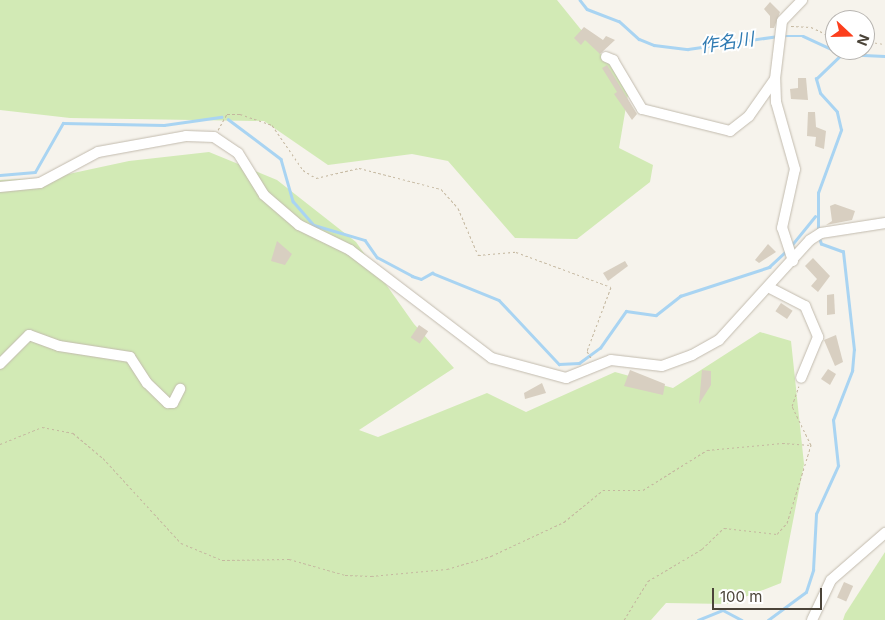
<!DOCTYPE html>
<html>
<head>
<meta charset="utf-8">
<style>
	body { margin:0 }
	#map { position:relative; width:885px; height:620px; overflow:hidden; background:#f6f3ec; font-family:Inter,"Noto Sans JP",sans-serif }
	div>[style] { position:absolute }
	.green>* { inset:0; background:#d2eab5 }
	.stream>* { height:2.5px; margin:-1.25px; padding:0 1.25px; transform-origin:1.25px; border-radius:1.25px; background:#a9d4f2 }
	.building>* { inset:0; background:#d8cfc1; transform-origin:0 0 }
	.path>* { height:1px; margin-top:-0.5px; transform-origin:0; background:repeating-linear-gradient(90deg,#c4b79f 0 2.5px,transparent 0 5px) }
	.roads { filter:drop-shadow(0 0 1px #c2bbae) drop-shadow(0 0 1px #c2bbae) }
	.minor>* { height:10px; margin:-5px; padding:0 5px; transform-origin:5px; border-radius:5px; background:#fff }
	span { translate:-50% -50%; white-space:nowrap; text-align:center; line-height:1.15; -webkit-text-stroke:4px #fff; paint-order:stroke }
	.water-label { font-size:18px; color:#2e7ab2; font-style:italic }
	.north { position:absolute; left:825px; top:10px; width:50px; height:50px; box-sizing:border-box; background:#fff; border:1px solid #b7b4b0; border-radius:50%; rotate:111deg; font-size:14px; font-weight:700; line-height:20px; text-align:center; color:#4b4439 }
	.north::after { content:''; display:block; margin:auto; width:18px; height:22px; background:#fc3f1d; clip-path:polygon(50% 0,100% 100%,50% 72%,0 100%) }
	.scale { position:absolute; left:712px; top:588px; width:110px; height:22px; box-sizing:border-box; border:2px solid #4b4439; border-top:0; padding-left:6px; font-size:15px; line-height:18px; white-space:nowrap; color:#4b4439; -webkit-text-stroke:4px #fff; paint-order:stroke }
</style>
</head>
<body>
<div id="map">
	<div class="green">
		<i style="clip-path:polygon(0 0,557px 0,629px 89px,619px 148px,653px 165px,650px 182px,577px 239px,515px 238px,448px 161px,412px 154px,328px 165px,264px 121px,70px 118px,0 110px)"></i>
		<i style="clip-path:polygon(209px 152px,277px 180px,356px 242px,414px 324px,454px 368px,359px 430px,378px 437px,487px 393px,526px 412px,615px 372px,673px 388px,760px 332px,791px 341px,804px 464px,781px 583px,727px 604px,666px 603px,651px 620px,0 620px,0 180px,50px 178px,129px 161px)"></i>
		<i style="clip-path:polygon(885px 552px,885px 620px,843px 620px,845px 614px)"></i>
	</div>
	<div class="stream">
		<i style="left:580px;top:0;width:11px;rotate:52deg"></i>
		<i style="left:587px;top:9px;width:34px;rotate:21deg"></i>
		<i style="left:619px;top:21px;width:27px;rotate:42deg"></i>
		<i style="left:639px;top:39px;width:16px;rotate:22deg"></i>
		<i style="left:654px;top:45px;width:34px;rotate:7deg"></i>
		<i style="left:688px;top:49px;width:91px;rotate:-8.2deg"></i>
		<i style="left:783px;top:36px;width:20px"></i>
		<i style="left:803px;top:36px;width:43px;rotate:24.8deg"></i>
		<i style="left:842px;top:54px;width:43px;rotate:2.7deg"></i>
		<i style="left:228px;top:119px;width:66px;rotate:37deg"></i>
		<i style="left:281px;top:159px;width:44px;rotate:74.1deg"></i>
		<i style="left:293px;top:201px;width:32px;rotate:49deg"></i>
		<i style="left:314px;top:225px;width:53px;rotate:16.4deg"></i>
		<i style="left:365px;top:240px;width:21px;rotate:55deg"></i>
		<i style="left:377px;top:257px;width:40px;rotate:28deg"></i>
		<i style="left:412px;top:276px;width:9px;rotate:18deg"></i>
		<i style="left:421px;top:279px;width:13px;rotate:-29deg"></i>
		<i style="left:432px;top:273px;width:72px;rotate:21.9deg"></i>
		<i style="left:499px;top:300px;width:88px;rotate:46.8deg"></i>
		<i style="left:559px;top:364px;width:20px;rotate:-3deg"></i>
		<i style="left:579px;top:363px;width:26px;rotate:-36deg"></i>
		<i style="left:600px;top:348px;width:45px;rotate:-54.9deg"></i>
		<i style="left:626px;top:311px;width:30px;rotate:8deg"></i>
		<i style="left:656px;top:315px;width:31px;rotate:-38deg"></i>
		<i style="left:680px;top:296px;width:94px;rotate:-18deg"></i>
		<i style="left:769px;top:267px;width:25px;rotate:-43deg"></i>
		<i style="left:0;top:175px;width:35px;rotate:-5deg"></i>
		<i style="left:35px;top:172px;width:56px;rotate:-60.3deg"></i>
		<i style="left:63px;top:123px;width:101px;rotate:1.1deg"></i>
		<i style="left:164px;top:125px;width:58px;rotate:-8deg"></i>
		<i style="left:818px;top:233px;width:40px;rotate:-90deg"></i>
		<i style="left:818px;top:193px;width:67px;rotate:-69.9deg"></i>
		<i style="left:841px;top:130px;width:18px;rotate:-103deg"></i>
		<i style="left:837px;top:112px;width:25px;rotate:-132deg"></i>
		<i style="left:820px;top:93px;width:15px;rotate:-106deg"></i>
		<i style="left:816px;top:79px;width:36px;rotate:-44deg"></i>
		<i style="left:791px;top:246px;width:38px;rotate:-51deg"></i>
		<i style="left:698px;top:620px;width:27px;rotate:-22deg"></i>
		<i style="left:723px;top:610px;width:21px;rotate:28deg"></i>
		<i style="left:768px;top:620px;width:47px;rotate:-36.4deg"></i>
		<i style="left:806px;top:592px;width:23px;rotate:-72deg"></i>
		<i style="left:813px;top:570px;width:56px;rotate:-86.9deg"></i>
		<i style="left:816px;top:514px;width:53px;rotate:-65.4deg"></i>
		<i style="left:838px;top:466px;width:46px;rotate:-96.2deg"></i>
		<i style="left:833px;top:420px;width:53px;rotate:-68.8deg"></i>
		<i style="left:852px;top:371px;width:21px;rotate:-85deg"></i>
		<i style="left:854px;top:350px;width:99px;rotate:-96.4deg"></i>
		<i style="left:843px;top:252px;width:23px;rotate:-160deg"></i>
		<i style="left:821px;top:244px;width:6px;rotate:-108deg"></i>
	</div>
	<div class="building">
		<i style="clip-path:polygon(770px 2px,780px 12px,774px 28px,770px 28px,770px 16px,764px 9px)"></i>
		<i style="clip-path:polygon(584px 27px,603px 40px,606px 36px,615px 40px,600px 54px,585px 40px,581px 45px,574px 38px)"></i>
		<i style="clip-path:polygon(607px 65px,637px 114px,632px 120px,614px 94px,617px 92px,602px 68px)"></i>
		<i style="clip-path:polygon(798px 78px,806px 78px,808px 100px,791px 99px,790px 89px,798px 88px)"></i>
		<i style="clip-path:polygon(808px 112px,815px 112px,816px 127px,826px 131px,824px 149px,815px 146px,816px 137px,807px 136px)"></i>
		<i style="clip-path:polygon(835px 204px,855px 211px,852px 220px,826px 225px,832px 221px,830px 206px)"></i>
		<i style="clip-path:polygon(277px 241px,292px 254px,285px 265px,271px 261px)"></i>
		<i style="clip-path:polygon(768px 244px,776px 252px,759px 263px,755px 260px)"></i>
		<i style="clip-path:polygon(813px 258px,830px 276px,818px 292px,811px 286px,817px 279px,805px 266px)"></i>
		<i style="clip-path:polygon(625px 261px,628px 266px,608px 281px,603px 273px)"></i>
		<i style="clip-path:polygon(834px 294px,835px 314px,827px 315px,827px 295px)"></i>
		<i style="left:781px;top:303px;width:14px;height:10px;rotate:34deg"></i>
		<i style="left:419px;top:325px;width:11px;height:15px;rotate:34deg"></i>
		<i style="clip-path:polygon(836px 335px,843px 362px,835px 366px,824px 340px)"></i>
		<i style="clip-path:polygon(828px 369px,836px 374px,830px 385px,821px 379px)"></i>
		<i style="clip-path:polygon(630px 370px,665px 384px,663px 395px,624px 386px)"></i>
		<i style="clip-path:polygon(702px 370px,711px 371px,711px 385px,699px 404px)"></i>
		<i style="clip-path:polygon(542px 383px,546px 393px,525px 399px,524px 393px)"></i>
		<i style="left:844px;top:582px;width:10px;height:17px;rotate:24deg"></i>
	</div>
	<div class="path">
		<i style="left:791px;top:26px;width:20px;rotate:3deg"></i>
		<i style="left:811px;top:27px;width:26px;rotate:25deg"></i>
		<i style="left:865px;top:41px;width:20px;rotate:9deg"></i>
		<i style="left:218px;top:130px;width:18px;rotate:-61deg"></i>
		<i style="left:227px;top:114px;width:13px"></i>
		<i style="left:240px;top:114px;width:34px;rotate:19deg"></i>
		<i style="left:272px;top:125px;width:55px;rotate:55.4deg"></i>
		<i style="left:303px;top:170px;width:15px;rotate:32deg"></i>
		<i style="left:316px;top:178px;width:44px;rotate:-13.1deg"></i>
		<i style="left:359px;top:168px;width:85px;rotate:14.4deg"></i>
		<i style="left:441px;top:189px;width:25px;rotate:48deg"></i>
		<i style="left:458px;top:208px;width:51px;rotate:66.9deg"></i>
		<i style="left:478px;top:255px;width:38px;rotate:-5deg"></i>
		<i style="left:516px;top:252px;width:101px;rotate:20.2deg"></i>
		<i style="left:611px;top:287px;width:68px;rotate:110.6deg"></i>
		<i style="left:587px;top:351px;width:8px;rotate:60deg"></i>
		<i style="left:0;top:444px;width:45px;rotate:-22deg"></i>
		<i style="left:42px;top:427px;width:32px;rotate:11deg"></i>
		<i style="left:73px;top:433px;width:39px;rotate:40deg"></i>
		<i style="left:103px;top:458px;width:115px;rotate:47.5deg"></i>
		<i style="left:181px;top:543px;width:44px;rotate:22.5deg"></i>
		<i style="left:222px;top:560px;width:67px;rotate:-0.9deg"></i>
		<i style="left:289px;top:559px;width:58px;rotate:15.9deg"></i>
		<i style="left:345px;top:575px;width:26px;rotate:2deg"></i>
		<i style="left:371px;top:576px;width:76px;rotate:-5.3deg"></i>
		<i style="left:447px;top:569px;width:46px;rotate:-16.5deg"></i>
		<i style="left:491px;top:556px;width:81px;rotate:-25deg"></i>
		<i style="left:564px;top:522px;width:50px;rotate:-39.4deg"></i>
		<i style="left:603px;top:490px;width:40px"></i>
		<i style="left:643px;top:490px;width:75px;rotate:-32deg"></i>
		<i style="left:707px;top:450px;width:75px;rotate:-5.3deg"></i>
		<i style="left:782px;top:443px;width:29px;rotate:4deg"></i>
		<i style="left:624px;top:620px;width:46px;rotate:-58.4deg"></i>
		<i style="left:648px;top:581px;width:63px;rotate:-30.7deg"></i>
		<i style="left:702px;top:549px;width:30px;rotate:-44deg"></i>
		<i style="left:724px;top:528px;width:53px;rotate:6.5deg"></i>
		<i style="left:777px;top:534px;width:15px;rotate:-48deg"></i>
		<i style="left:787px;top:523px;width:82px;rotate:-72.9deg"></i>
		<i style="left:811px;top:445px;width:43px;rotate:-116deg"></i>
		<i style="left:792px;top:406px;width:21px;rotate:-71deg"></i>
	</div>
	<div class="roads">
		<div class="minor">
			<i style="left:606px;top:57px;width:8px;rotate:23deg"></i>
			<i style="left:613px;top:60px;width:57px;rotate:59.4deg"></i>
			<i style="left:642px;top:109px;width:91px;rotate:14deg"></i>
			<i style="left:730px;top:131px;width:24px;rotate:-38deg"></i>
			<i style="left:749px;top:116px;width:45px;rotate:-54.9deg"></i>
			<i style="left:0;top:187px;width:40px;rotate:-5.7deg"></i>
			<i style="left:40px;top:183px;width:66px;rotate:-28.1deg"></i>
			<i style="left:98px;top:152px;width:89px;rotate:-10.3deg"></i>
			<i style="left:186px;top:136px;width:28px;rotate:2deg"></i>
			<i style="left:214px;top:137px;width:29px;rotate:34deg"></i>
			<i style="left:238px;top:153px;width:49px;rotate:58.2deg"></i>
			<i style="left:264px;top:195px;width:46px;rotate:40.6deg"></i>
			<i style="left:299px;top:225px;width:57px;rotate:26.1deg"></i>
			<i style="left:350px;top:250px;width:178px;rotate:37.3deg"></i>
			<i style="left:492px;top:358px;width:77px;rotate:15.1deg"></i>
			<i style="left:566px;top:378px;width:48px;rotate:-21.8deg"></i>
			<i style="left:611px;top:360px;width:51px;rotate:6.7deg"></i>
			<i style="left:662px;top:366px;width:32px;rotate:-20deg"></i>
			<i style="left:692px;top:355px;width:31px;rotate:-29deg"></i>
			<i style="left:719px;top:340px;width:135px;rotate:-47.7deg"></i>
			<i style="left:810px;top:240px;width:13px;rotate:-32deg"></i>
			<i style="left:821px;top:233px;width:65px;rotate:-8.9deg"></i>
			<i style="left:793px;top:261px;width:35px;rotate:-108deg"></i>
			<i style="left:782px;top:228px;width:60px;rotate:-77.6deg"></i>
			<i style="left:795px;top:169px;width:70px;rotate:-105.8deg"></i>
			<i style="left:776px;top:102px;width:23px;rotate:-92deg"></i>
			<i style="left:775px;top:79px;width:58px;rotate:-83.1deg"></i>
			<i style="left:782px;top:21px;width:29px;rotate:-46deg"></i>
			<i style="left:768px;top:287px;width:42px;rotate:27.2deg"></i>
			<i style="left:805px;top:306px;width:34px;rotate:67deg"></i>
			<i style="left:818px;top:337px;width:44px;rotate:112.5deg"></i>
			<i style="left:0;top:364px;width:41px;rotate:-45deg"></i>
			<i style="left:29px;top:335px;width:32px;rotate:20deg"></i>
			<i style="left:59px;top:346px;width:72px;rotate:8.8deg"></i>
			<i style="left:130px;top:357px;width:31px;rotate:57deg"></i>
			<i style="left:147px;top:383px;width:29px;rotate:44deg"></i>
			<i style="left:168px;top:403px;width:5px"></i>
			<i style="left:173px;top:403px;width:16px;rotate:-63deg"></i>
			<i style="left:812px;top:620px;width:44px;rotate:-64.6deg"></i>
			<i style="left:831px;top:580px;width:72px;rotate:-41deg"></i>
		</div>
	</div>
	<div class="water-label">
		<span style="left:727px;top:43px;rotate:-8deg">作名川</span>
	</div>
	<div class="north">N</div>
	<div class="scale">100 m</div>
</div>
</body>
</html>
